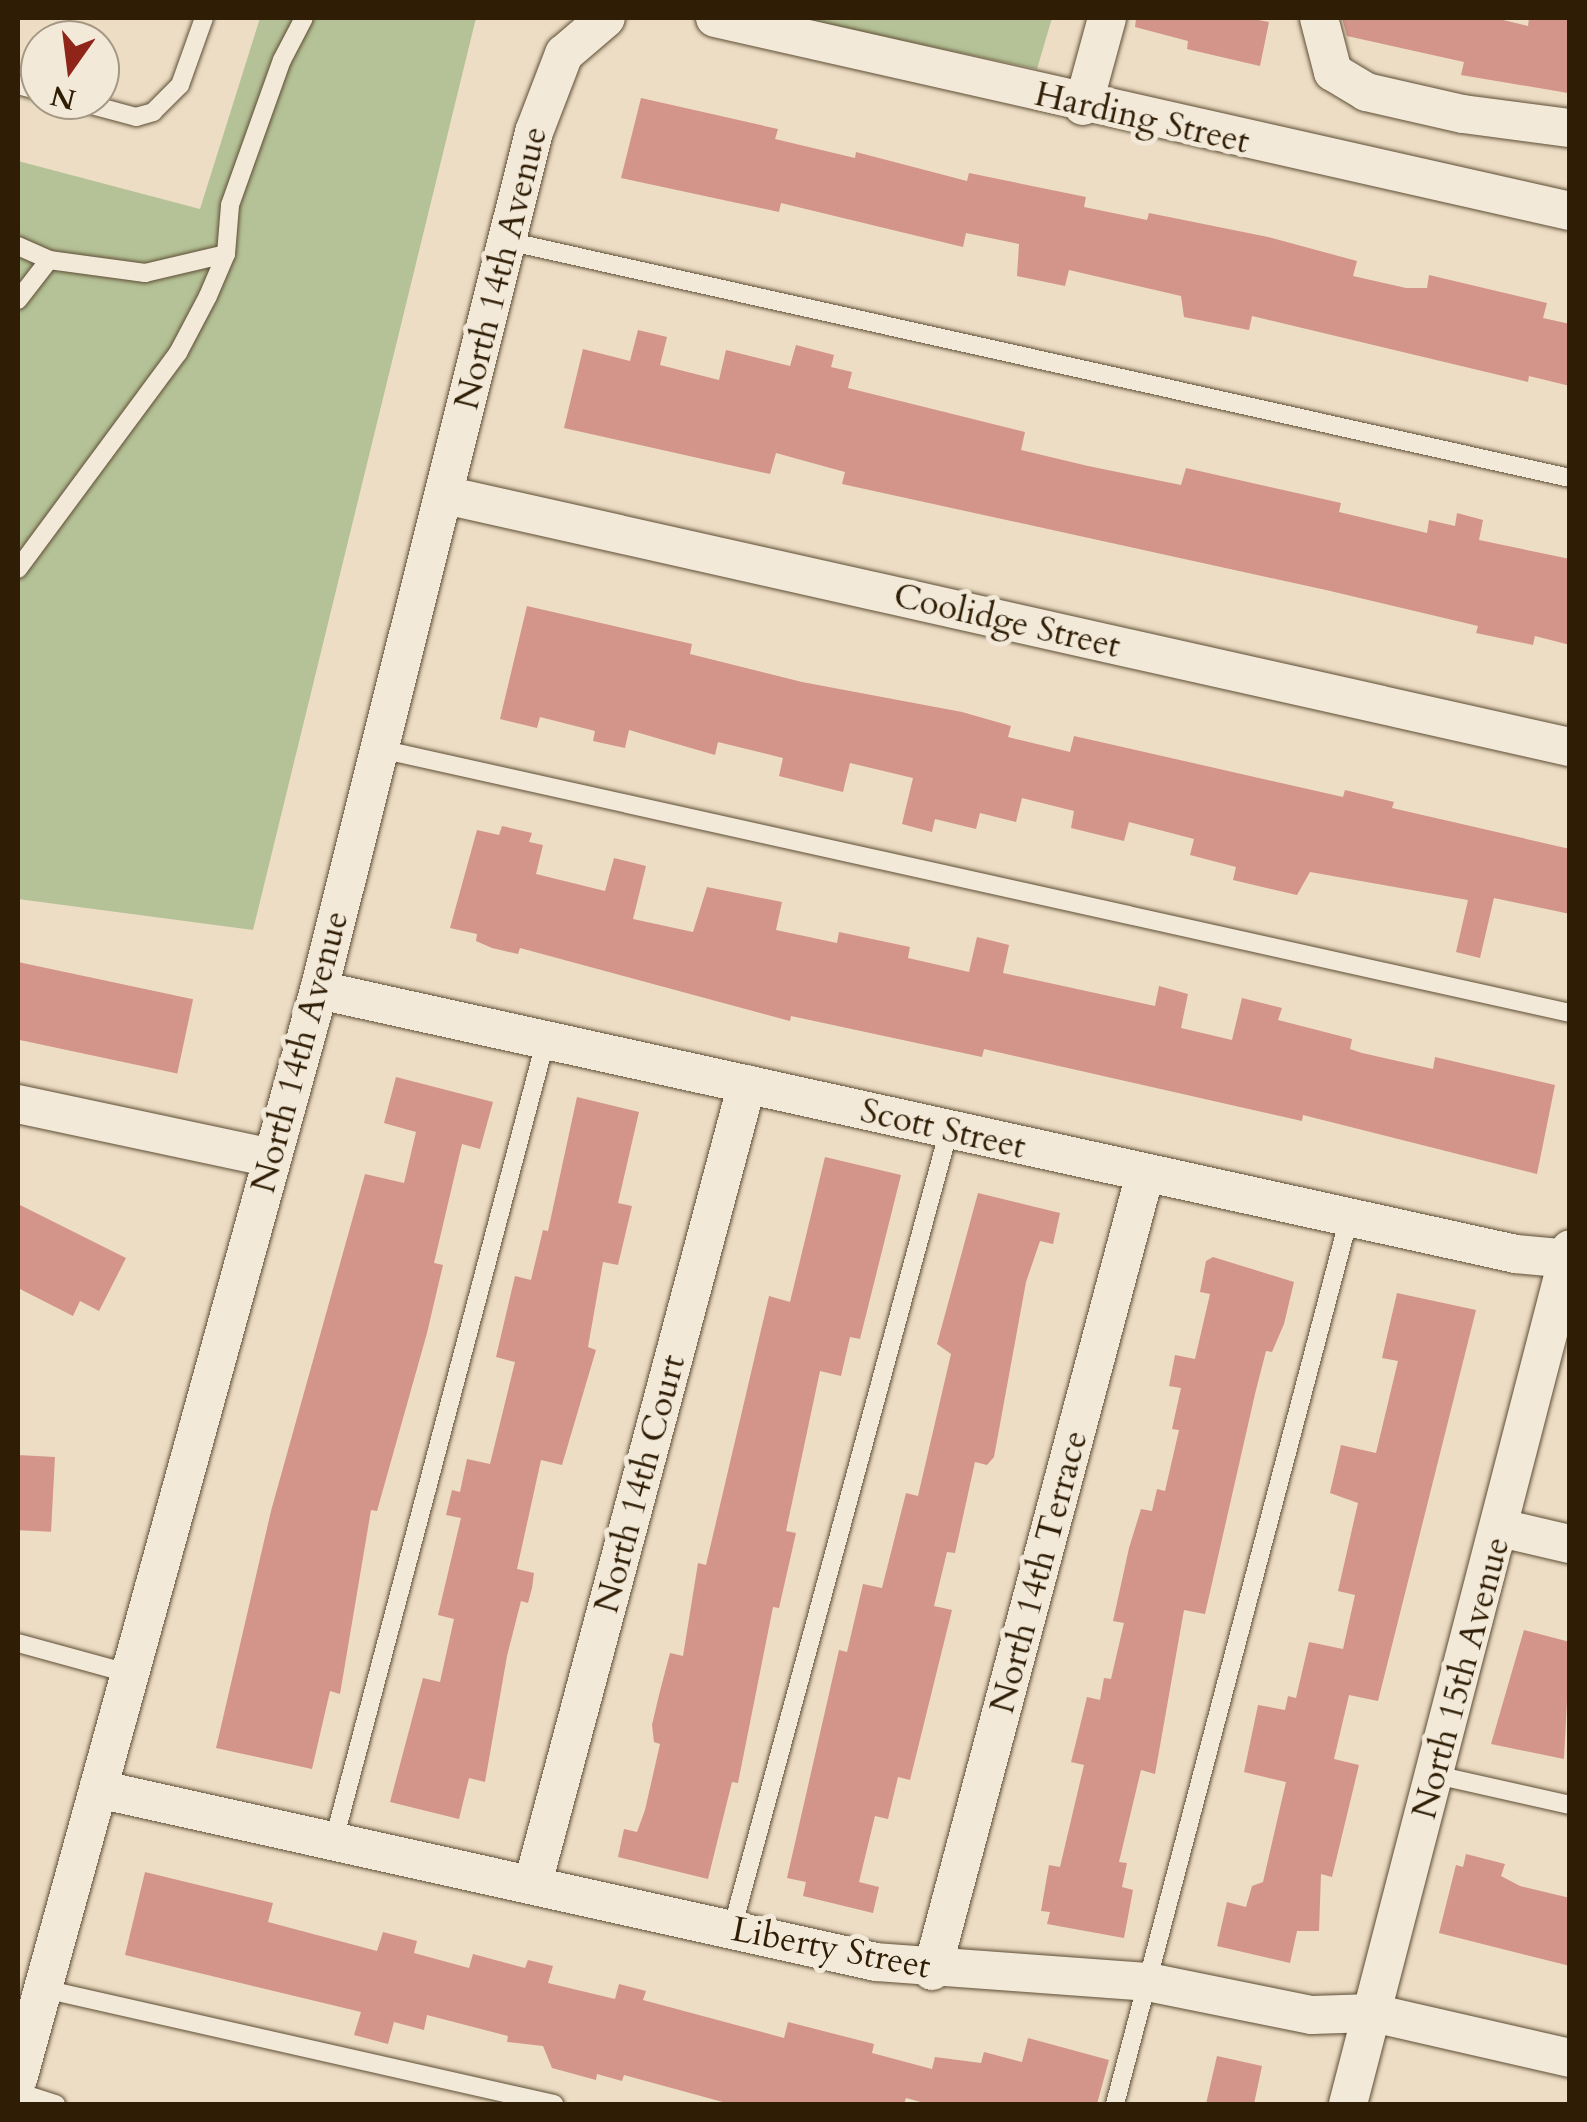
<!DOCTYPE html>
<html>
<head>
<meta charset="utf-8">
<style>
	body { margin:0 }
	#map { position:relative; width:1587px; height:2122px; overflow:hidden; background:#edddc5; font-family:Cardo,serif }
	div>[style] { position:absolute }
	.green>* { inset:0; background:#b5c297 }
	.building>* { inset:0; background:#d39489; transform-origin:0 0 }
	.roads { filter:drop-shadow(0 0 2px #5e4e35) drop-shadow(0 0 2px #5e4e35) }
	.service>* { height:18px; margin:-9px; padding:0 9px; transform-origin:9px; border-radius:9px; background:#f3e9d9 }
	.minor>* { height:38px; margin:-19px; padding:0 19px; transform-origin:19px; border-radius:19px; background:#f3e9d9 }
	span { translate:-50% -50%; white-space:nowrap; text-align:center; line-height:1.15; -webkit-text-stroke:10px #f3e9d9; paint-order:stroke }
	.street-label { font-size:35px; color:#2f1e05 }
	.frame { position:absolute; inset:0; border:20px solid #2f1e05; pointer-events:none }
	.north { position:absolute; left:20px; top:20px; width:100px; height:100px; box-sizing:border-box; background:#f3e9d9; border:2px solid #a59884; border-radius:50%; rotate:194deg; font-size:28px; font-weight:700; line-height:40px; text-align:center; color:#2f1e05 }
	.north::after { content:''; display:block; margin:auto; width:35px; height:45px; background:#8f2418; clip-path:polygon(50% 0,100% 100%,50% 72%,0 100%) }
</style>
</head>
<body>
<div id="map">
	<div class="green">
		<i style="clip-path:polygon(260px 18px,476px 18px,253px 930px,18px 899px,18px 161px,200px 209px)"></i>
		<i style="clip-path:polygon(796px 18px,1052px 18px,1037px 69px)"></i>
	</div>
	<div class="building">
		<i style="clip-path:polygon(1136px 18px,1248px 18px,1269px 22px,1260px 66px,1187px 49px,1188px 41px,1135px 27px)"></i>
		<i style="clip-path:polygon(1342px 18px,1495px 18px,1528px 26px,1529px 18px,1570px 18px,1568px 93px,1461px 75px,1464px 62px,1347px 36px)"></i>
		<i style="clip-path:polygon(641px 98px,778px 129px,775px 139px,855px 158px,856px 152px,967px 181px,969px 173px,1086px 197px,1084px 207px,1147px 220px,1149px 213px,1268px 237px,1357px 261px,1353px 276px,1406px 288px,1427px 288px,1429px 275px,1547px 303px,1543px 318px,1570px 324px,1570px 386px,1529px 376px,1528px 382px,1252px 316px,1249px 330px,1184px 317px,1181px 296px,1069px 270px,1065px 286px,1017px 276px,1019px 244px,966px 233px,963px 247px,781px 203px,779px 212px,621px 178px)"></i>
		<i style="clip-path:polygon(638px 330px,667px 337px,660px 365px,719px 380px,726px 350px,790px 366px,796px 345px,834px 355px,831px 367px,852px 372px,848px 388px,1025px 432px,1021px 450px,1088px 466px,1181px 485px,1186px 468px,1341px 503px,1339px 512px,1427px 533px,1429px 520px,1455px 526px,1457px 513px,1483px 520px,1479px 540px,1570px 559px,1570px 645px,1535px 636px,1533px 645px,1476px 633px,1478px 626px,1326px 590px,842px 484px,845px 472px,776px 453px,770px 474px,564px 428px,583px 349px,630px 361px)"></i>
		<i style="clip-path:polygon(527px 606px,692px 644px,690px 654px,802px 682px,962px 712px,1011px 726px,1008px 737px,1070px 752px,1074px 736px,1343px 797px,1345px 790px,1394px 802px,1392px 808px,1570px 849px,1570px 914px,1494px 898px,1480px 958px,1456px 952px,1468px 900px,1310px 872px,1297px 895px,1233px 880px,1236px 867px,1190px 855px,1194px 839px,1129px 822px,1124px 841px,1071px 828px,1074px 811px,1022px 798px,1016px 822px,980px 813px,976px 829px,935px 819px,932px 832px,902px 824px,913px 778px,850px 763px,843px 792px,779px 776px,783px 758px,718px 742px,715px 755px,629px 730px,625px 748px,593px 741px,595px 731px,540px 717px,537px 728px,500px 719px)"></i>
		<i style="clip-path:polygon(502px 826px,532px 833px,529px 842px,543px 845px,536px 874px,605px 891px,614px 858px,646px 866px,633px 919px,693px 932px,707px 887px,782px 902px,776px 930px,837px 943px,839px 932px,910px 947px,908px 958px,969px 972px,977px 937px,1009px 945px,1003px 973px,1155px 1006px,1159px 986px,1188px 994px,1181px 1028px,1232px 1040px,1242px 998px,1282px 1008px,1278px 1020px,1352px 1039px,1350px 1049px,1362px 1053px,1433px 1069px,1435px 1057px,1555px 1085px,1537px 1174px,1303px 1115px,1302px 1121px,984px 1049px,982px 1057px,791px 1016px,790px 1021px,520px 948px,518px 954px,492px 948px,476px 941px,477px 934px,450px 928px,477px 830px,499px 835px)"></i>
		<i style="left:18px;top:962px;width:179px;height:76px;rotate:12deg"></i>
		<i style="clip-path:polygon(396px 1077px,493px 1102px,480px 1149px,462px 1144px,434px 1263px,443px 1265px,427px 1333px,377px 1511px,371px 1510px,340px 1694px,330px 1691px,312px 1769px,216px 1748px,271px 1511px,365px 1174px,404px 1183px,416px 1132px,384px 1123px)"></i>
		<i style="clip-path:polygon(577px 1097px,639px 1112px,618px 1203px,632px 1206px,618px 1265px,603px 1262px,588px 1347px,596px 1350px,562px 1465px,541px 1460px,517px 1569px,534px 1573px,532px 1588px,528px 1603px,521px 1601px,507px 1656px,485px 1782px,469px 1778px,459px 1819px,390px 1802px,423px 1678px,440px 1682px,454px 1619px,438px 1615px,461px 1518px,446px 1515px,452px 1490px,460px 1492px,467px 1459px,490px 1464px,515px 1362px,496px 1357px,515px 1276px,531px 1280px,543px 1230px,548px 1231px)"></i>
		<i style="clip-path:polygon(825px 1157px,901px 1175px,860px 1339px,850px 1337px,841px 1376px,820px 1371px,786px 1531px,796px 1533px,779px 1608px,773px 1607px,738px 1783px,732px 1782px,708px 1879px,618px 1857px,624px 1829px,637px 1832px,645px 1810px,660px 1744px,654px 1742px,652px 1725px,659px 1695px,670px 1653px,683px 1656px,698px 1563px,706px 1565px,769px 1296px,790px 1302px)"></i>
		<i style="clip-path:polygon(978px 1193px,1060px 1213px,1053px 1244px,1040px 1241px,1026px 1282px,994px 1457px,987px 1465px,975px 1462px,955px 1553px,947px 1552px,934px 1606px,952px 1610px,910px 1780px,898px 1777px,888px 1819px,875px 1816px,859px 1882px,879px 1887px,873px 1913px,803px 1896px,806px 1882px,787px 1878px,839px 1650px,847px 1652px,863px 1584px,882px 1588px,906px 1493px,918px 1496px,951px 1354px,937px 1344px)"></i>
		<i style="clip-path:polygon(18px 1204px,126px 1258px,99px 1311px,80px 1301px,73px 1316px,18px 1288px)"></i>
		<i style="clip-path:polygon(1213px 1257px,1294px 1282px,1284px 1324px,1272px 1352px,1266px 1351px,1255px 1394px,1205px 1614px,1184px 1610px,1155px 1774px,1141px 1770px,1119px 1862px,1127px 1863px,1122px 1887px,1133px 1890px,1124px 1938px,1047px 1924px,1050px 1912px,1041px 1911px,1049px 1865px,1060px 1867px,1084px 1765px,1071px 1762px,1079px 1730px,1087px 1697px,1100px 1700px,1104px 1678px,1111px 1679px,1124px 1623px,1113px 1621px,1129px 1548px,1141px 1509px,1152px 1511px,1157px 1489px,1165px 1491px,1179px 1430px,1172px 1429px,1181px 1388px,1169px 1386px,1175px 1355px,1195px 1359px,1210px 1294px,1200px 1292px,1206px 1261px)"></i>
		<i style="clip-path:polygon(1397px 1293px,1476px 1310px,1378px 1701px,1349px 1695px,1334px 1759px,1359px 1765px,1332px 1877px,1321px 1874px,1319px 1931px,1297px 1931px,1290px 1963px,1217px 1946px,1227px 1902px,1246px 1907px,1252px 1886px,1263px 1882px,1286px 1782px,1244px 1772px,1258px 1705px,1285px 1710px,1288px 1696px,1296px 1698px,1309px 1642px,1343px 1649px,1355px 1595px,1338px 1591px,1358px 1503px,1330px 1493px,1341px 1445px,1376px 1453px,1398px 1361px,1382px 1358px)"></i>
		<i style="left:18px;top:1455px;width:37px;height:75px;rotate:3deg"></i>
		<i style="clip-path:polygon(1524px 1630px,1570px 1642px,1564px 1759px,1491px 1744px)"></i>
		<i style="clip-path:polygon(1466px 1854px,1505px 1864px,1501px 1876px,1520px 1886px,1570px 1898px,1570px 1966px,1439px 1933px,1456px 1865px,1463px 1867px)"></i>
		<i style="clip-path:polygon(145px 1872px,273px 1903px,268px 1922px,377px 1951px,383px 1932px,417px 1941px,414px 1953px,469px 1968px,473px 1954px,525px 1968px,528px 1960px,553px 1966px,548px 1983px,615px 1999px,619px 1984px,646px 1991px,643px 2000px,784px 2038px,788px 2022px,874px 2044px,872px 2053px,932px 2069px,935px 2057px,981px 2063px,984px 2052px,1022px 2062px,1028px 2038px,1109px 2060px,1097px 2104px,928px 2104px,906px 2098px,904px 2104px,730px 2104px,624px 2075px,622px 2081px,597px 2074px,596px 2080px,552px 2068px,543px 2046px,507px 2042px,508px 2036px,427px 2015px,424px 2030px,394px 2022px,388px 2044px,354px 2035px,361px 2012px,125px 1955px)"></i>
		<i style="clip-path:polygon(1217px 2056px,1262px 2066px,1254px 2104px,1206px 2104px)"></i>
	</div>
	<div class="roads">
		<div class="service">
			<i style="left:18px;top:85px;width:23px;rotate:15deg"></i>
			<i style="left:73px;top:100px;width:65px;rotate:15.1deg"></i>
			<i style="left:136px;top:117px;width:18px;rotate:-16deg"></i>
			<i style="left:153px;top:112px;width:38px;rotate:-45deg"></i>
			<i style="left:180px;top:85px;width:71px;rotate:-70.3deg"></i>
			<i style="left:507px;top:241px;width:1089px;rotate:12.57deg"></i>
			<i style="left:18px;top:246px;width:34px;rotate:24deg"></i>
			<i style="left:18px;top:300px;width:51px;rotate:-52.2deg"></i>
			<i style="left:49px;top:260px;width:97px;rotate:7.7deg"></i>
			<i style="left:145px;top:273px;width:83px;rotate:-13.2deg"></i>
			<i style="left:18px;top:569px;width:269px;rotate:-53.5deg"></i>
			<i style="left:178px;top:353px;width:64px;rotate:-62.2deg"></i>
			<i style="left:208px;top:296px;width:46px;rotate:-66.8deg"></i>
			<i style="left:226px;top:254px;width:49px;rotate:-85.3deg"></i>
			<i style="left:230px;top:205px;width:154px;rotate:-70.3deg"></i>
			<i style="left:282px;top:60px;width:47px;rotate:-62.4deg"></i>
			<i style="left:380px;top:749px;width:1219px;rotate:12.51deg"></i>
			<i style="left:18px;top:1643px;width:114px;rotate:15.3deg"></i>
			<i style="left:1436px;top:1775px;width:137px;rotate:12.6deg"></i>
			<i style="left:334px;top:1840px;width:829px;rotate:-75.18deg"></i>
			<i style="left:732px;top:1929px;width:828px;rotate:-74.81deg"></i>
			<i style="left:44px;top:1989px;width:523px;rotate:12.71deg"></i>
			<i style="left:18px;top:2092px;width:40px;rotate:18deg"></i>
			<i style="left:1115px;top:2104px;width:916px;rotate:-75.21deg"></i>
		</div>
		<div class="minor">
			<i style="left:715px;top:18px;width:877px;rotate:12.72deg"></i>
			<i style="left:1319px;top:18px;width:56px;rotate:75.5deg"></i>
			<i style="left:1333px;top:72px;width:39px;rotate:31deg"></i>
			<i style="left:1366px;top:92px;width:99px;rotate:12.8deg"></i>
			<i style="left:1463px;top:114px;width:108px;rotate:7.5deg"></i>
			<i style="left:1083px;top:106px;width:91px;rotate:-74.7deg"></i>
			<i style="left:445px;top:495px;width:1153px;rotate:12.63deg"></i>
			<i style="left:319px;top:990px;width:1226px;rotate:12.44deg"></i>
			<i style="left:1516px;top:1254px;width:54px;rotate:5.3deg"></i>
			<i style="left:18px;top:1104px;width:259px;rotate:12deg"></i>
			<i style="left:1501px;top:1528px;width:71px;rotate:13.1deg"></i>
			<i style="left:98px;top:1789px;width:797px;rotate:12.54deg"></i>
			<i style="left:876px;top:1962px;width:273px;rotate:4.2deg"></i>
			<i style="left:1148px;top:1982px;width:167px;rotate:11.4deg"></i>
			<i style="left:1312px;top:2015px;width:61px;rotate:-1.9deg"></i>
			<i style="left:1373px;top:2013px;width:202px;rotate:12.9deg"></i>
			<i style="left:533px;top:1883px;width:827px;rotate:-75.01deg"></i>
			<i style="left:932px;top:1971px;width:825px;rotate:-75.04deg"></i>
			<i style="left:18px;top:2079px;width:1130px;rotate:-74.55deg"></i>
			<i style="left:319px;top:990px;width:885px;rotate:-75.93deg"></i>
			<i style="left:534px;top:132px;width:84px;rotate:-69deg"></i>
			<i style="left:564px;top:54px;width:55px;rotate:-40.6deg"></i>
			<i style="left:1348px;top:2104px;width:883px;rotate:-75.44deg"></i>
		</div>
	</div>
	<div class="street-label">
		<span style="left:1142px;top:118px;rotate:13deg">Harding Street</span>
		<span style="left:501px;top:268px;rotate:-76deg">North 14th Avenue</span>
		<span style="left:1007px;top:621px;rotate:13deg">Coolidge Street</span>
		<span style="left:300px;top:1052px;rotate:-75deg">North 14th Avenue</span>
		<span style="left:943px;top:1129px;rotate:13deg">Scott Street</span>
		<span style="left:640px;top:1484px;rotate:-75deg">North 14th Court</span>
		<span style="left:1039px;top:1572px;rotate:-75deg">North 14th Terrace</span>
		<span style="left:1461px;top:1678px;rotate:-75deg">North 15th Avenue</span>
		<span style="left:831px;top:1948px;rotate:11deg">Liberty Street</span>
	</div>
	<div class="frame"></div>
	<div class="north">N</div>
</div>
</body>
</html>
